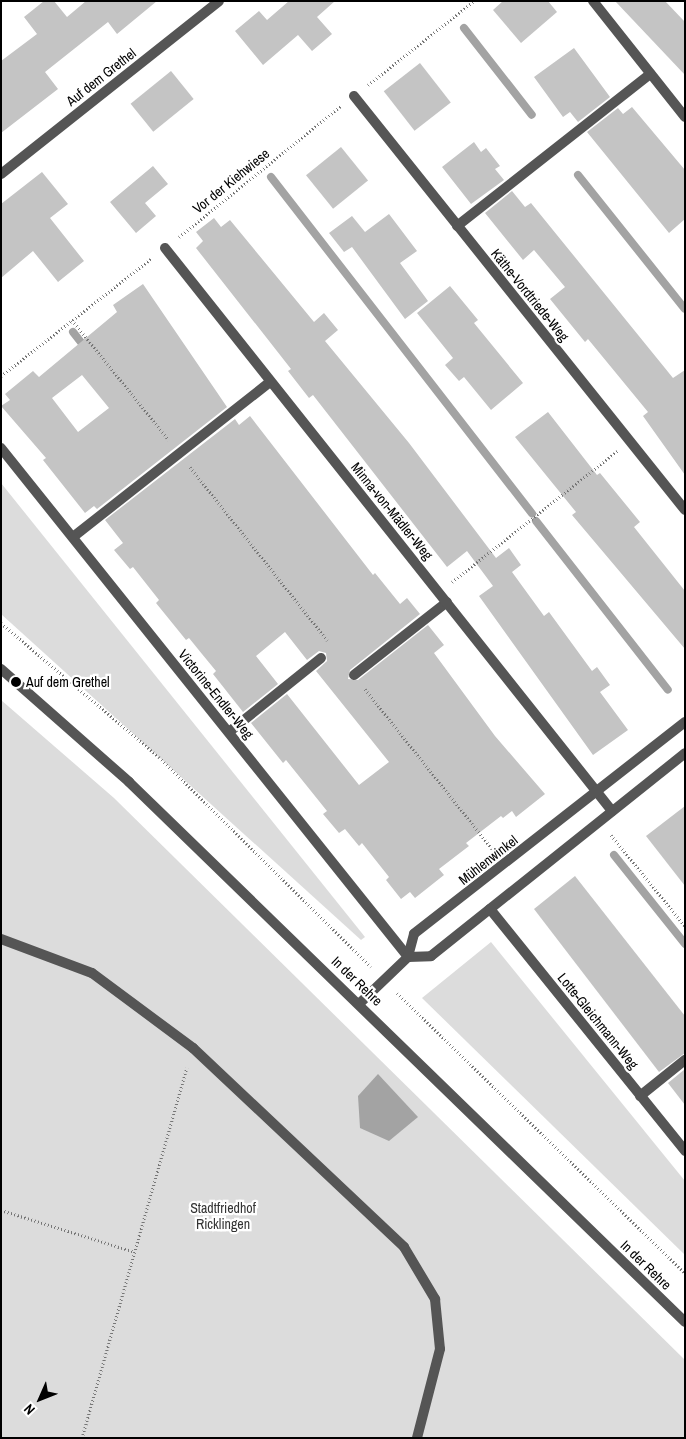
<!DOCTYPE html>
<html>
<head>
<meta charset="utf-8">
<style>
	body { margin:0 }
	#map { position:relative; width:686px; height:1439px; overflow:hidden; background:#fff; font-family:"Archivo Narrow",sans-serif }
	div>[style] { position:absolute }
	.green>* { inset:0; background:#dcdcdc }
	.water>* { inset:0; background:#a3a3a3 }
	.stream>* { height:8px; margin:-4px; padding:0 4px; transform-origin:4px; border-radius:4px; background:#a3a3a3 }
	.building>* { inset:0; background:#c4c4c4; transform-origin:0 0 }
	.path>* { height:3px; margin-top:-1.5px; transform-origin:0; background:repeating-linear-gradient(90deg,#777 0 1px,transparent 0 3.5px) }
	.service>* { height:10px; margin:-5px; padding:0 5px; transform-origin:5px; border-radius:5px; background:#555 }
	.minor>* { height:10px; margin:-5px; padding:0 5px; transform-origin:5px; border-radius:5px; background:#555 }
	.tertiary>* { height:10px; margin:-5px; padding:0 5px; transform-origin:5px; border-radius:5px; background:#555 }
	.dots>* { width:14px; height:14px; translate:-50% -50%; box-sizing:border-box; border:2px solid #fff; border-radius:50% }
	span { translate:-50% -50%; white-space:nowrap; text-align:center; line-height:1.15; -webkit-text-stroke:4.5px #fff; paint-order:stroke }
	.street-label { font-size:14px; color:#000 }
	.poi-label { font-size:14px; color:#000 }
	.left { translate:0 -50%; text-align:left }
	.park-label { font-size:14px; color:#333 }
	.frame { position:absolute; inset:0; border:2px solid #000; pointer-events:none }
	.north { position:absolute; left:15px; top:1374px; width:50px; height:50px; -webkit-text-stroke:4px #fff; paint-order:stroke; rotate:226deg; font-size:14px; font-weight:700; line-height:20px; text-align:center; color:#000 }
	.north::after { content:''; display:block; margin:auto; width:18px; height:22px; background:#000; clip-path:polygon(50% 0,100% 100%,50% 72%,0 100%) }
</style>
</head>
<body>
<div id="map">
	<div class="green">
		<i style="clip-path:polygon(1px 483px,365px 937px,361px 940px,1px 614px)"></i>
		<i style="clip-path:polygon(1px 700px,114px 798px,685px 1360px,685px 1438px,1px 1438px)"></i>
		<i style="clip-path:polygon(491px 942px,685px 1181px,685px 1255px,422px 998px)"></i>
	</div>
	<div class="water">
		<i style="clip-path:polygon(378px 1074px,418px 1117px,389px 1141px,360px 1128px,358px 1096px)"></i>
	</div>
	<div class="stream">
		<i style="left:464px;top:28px;width:110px;rotate:52deg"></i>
		<i style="left:578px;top:175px;width:171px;rotate:51.4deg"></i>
		<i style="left:271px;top:177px;width:426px;rotate:52.2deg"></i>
		<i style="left:73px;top:332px;width:23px;rotate:52deg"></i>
		<i style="left:536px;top:521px;width:214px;rotate:52deg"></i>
		<i style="left:614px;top:855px;width:114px;rotate:51.4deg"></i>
	</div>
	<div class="building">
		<i style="clip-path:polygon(44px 1px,54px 1px,67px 17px,86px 1px,157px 1px,117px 34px,108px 22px,45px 72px,58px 89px,1px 133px,1px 61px,37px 34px,24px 17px)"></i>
		<i style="clip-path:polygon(289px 1px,335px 1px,317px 17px,332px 34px,312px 51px,298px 35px,263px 65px,235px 31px,259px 11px,267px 20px)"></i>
		<i style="clip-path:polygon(503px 1px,548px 1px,557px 12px,521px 43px,493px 10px)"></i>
		<i style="clip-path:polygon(615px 1px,665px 1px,685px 22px,685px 75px)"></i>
		<i style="clip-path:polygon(574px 48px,610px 97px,578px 122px,570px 112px,563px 117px,534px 77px)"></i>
		<i style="left:420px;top:63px;width:50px;height:46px;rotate:52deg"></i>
		<i style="left:171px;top:71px;width:36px;height:52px;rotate:51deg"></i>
		<i style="clip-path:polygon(632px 107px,685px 170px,685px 219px,669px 233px,587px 132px,618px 108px,623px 114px)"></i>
		<i style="clip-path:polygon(474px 142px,481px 152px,486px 148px,500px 166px,495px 169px,504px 180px,471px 204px,442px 167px)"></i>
		<i style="left:341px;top:147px;width:43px;height:45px;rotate:51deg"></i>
		<i style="clip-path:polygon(153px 166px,168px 184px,145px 203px,156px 216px,136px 233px,110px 202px)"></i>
		<i style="clip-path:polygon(42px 172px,68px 204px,50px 218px,84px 261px,58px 282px,33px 251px,1px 278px,1px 204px)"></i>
		<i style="clip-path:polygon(512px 191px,525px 207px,531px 203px,673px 378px,685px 370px,685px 475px,643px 416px,648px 412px,588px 339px,585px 342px,550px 299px,565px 287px,534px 250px,523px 260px,485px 213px)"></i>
		<i style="clip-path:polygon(389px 214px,417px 251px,400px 263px,428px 301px,405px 319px,352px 247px,344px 252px,329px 233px,352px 216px,365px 232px)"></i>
		<i style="clip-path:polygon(214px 218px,221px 227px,230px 220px,314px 322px,324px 313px,338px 330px,325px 341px,409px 443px,496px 558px,509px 548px,521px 565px,512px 572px,544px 616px,549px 612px,592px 671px,597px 667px,610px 685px,600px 692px,628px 730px,593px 755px,479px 596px,493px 586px,467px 551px,447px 567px,313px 395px,309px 398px,288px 371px,291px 369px,196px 248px,203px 241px,196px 232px)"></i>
		<i style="clip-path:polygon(evenodd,143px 284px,227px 407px,97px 509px,94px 506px,85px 513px,43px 460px,46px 458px,1px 406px,10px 400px,5px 394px,33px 371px,39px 377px,117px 312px,113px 305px,143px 284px,82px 375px,109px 408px,78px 432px,52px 398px,82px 375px)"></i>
		<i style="clip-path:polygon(450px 286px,478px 320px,474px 323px,523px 383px,491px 410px,464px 377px,459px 381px,445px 365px,453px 358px,417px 313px)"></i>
		<i style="clip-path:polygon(548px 412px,597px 475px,600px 473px,640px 522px,634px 527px,685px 591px,685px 649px,572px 515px,576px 512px,515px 437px)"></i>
		<i style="clip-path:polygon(250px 416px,373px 575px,375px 573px,400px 604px,407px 598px,420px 614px,350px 670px,348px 679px,358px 680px,428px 625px,444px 645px,434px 653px,495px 736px,545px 794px,516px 817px,512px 811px,503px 818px,501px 816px,466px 843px,469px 846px,439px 869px,444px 875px,415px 898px,410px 892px,401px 899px,386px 880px,389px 877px,362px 843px,359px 846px,345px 829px,339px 833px,323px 814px,327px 811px,286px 760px,283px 763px,251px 723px,287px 694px,359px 785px,389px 762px,316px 671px,327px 661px,326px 653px,319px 651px,307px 660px,285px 632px,256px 656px,278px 684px,243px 712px,213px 674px,216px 671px,202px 654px,189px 638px,186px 640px,156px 603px,159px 600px,133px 567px,130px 569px,114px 550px,123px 543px,105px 520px,235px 419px,239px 425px)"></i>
		<i style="clip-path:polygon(685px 806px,685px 886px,646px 836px)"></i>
		<i style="clip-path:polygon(575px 876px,685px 1016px,685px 1053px,659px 1072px,534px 909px)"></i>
		<i style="clip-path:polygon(685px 1069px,685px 1105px,668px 1083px)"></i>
	</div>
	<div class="path">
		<i style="left:368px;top:85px;width:135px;rotate:-38.4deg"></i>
		<i style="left:179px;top:237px;width:208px;rotate:-39deg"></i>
		<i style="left:72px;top:320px;width:154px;rotate:51.1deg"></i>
		<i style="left:1px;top:376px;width:192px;rotate:-38deg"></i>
		<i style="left:190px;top:467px;width:221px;rotate:51.6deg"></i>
		<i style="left:452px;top:582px;width:211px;rotate:-38.4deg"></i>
		<i style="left:1px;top:623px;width:207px;rotate:40.3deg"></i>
		<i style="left:159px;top:757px;width:298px;rotate:44.7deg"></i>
		<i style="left:365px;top:689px;width:206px;rotate:51.5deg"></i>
		<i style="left:611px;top:835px;width:117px;rotate:50.9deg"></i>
		<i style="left:397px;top:993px;width:402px;rotate:44.2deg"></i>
		<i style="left:1px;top:1210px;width:140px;rotate:17.4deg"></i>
		<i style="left:82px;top:1438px;width:385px;rotate:-74.2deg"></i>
	</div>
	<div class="service">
		<i style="left:354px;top:675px;width:118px;rotate:-38.1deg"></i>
		<i style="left:229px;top:732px;width:118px;rotate:-38.8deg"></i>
		<i style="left:1px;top:939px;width:97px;rotate:20.5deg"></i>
		<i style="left:92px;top:973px;width:126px;rotate:36.6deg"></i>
		<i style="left:193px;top:1048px;width:290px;rotate:43.3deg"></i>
		<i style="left:404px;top:1247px;width:61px;rotate:59.2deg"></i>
		<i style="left:435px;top:1299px;width:50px;rotate:84.3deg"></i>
		<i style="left:440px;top:1349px;width:92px;rotate:104.5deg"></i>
		<i style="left:640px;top:1096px;width:58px;rotate:-38.7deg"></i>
	</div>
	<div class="minor">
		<i style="left:593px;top:1px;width:148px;rotate:51.6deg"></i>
		<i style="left:354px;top:96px;width:530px;rotate:51.36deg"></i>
		<i style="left:1px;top:174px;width:278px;rotate:-38.4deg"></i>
		<i style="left:457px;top:226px;width:246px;rotate:-38.2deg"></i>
		<i style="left:165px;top:248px;width:719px;rotate:51.55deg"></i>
		<i style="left:1px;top:448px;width:652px;rotate:51.35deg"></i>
		<i style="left:408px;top:957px;width:66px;rotate:136.2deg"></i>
		<i style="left:73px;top:537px;width:251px;rotate:-38.2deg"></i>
		<i style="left:685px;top:722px;width:344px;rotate:142deg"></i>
		<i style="left:414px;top:934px;width:24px;rotate:105deg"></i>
		<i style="left:408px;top:957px;width:23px;rotate:-2deg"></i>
		<i style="left:431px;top:956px;width:325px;rotate:-38.6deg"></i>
		<i style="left:490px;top:909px;width:311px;rotate:51.1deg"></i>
	</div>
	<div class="tertiary">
		<i style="left:1px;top:669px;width:171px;rotate:41.4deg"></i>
		<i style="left:129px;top:782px;width:775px;rotate:44.16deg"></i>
	</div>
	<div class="dots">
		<i style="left:16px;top:682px;background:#000"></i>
	</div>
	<div class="street-label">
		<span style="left:101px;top:77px;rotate:-38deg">Auf dem Grethel</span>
		<span style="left:231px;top:181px;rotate:-39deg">Vor der Kiehwiese</span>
		<span style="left:530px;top:295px;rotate:51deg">Käthe-Vordtriede-Weg</span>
		<span style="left:392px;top:511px;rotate:51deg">Minna-von-Mädler-Weg</span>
		<span style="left:216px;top:694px;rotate:51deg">Victorine-Endler-Weg</span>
		<span style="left:488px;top:860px;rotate:-38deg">Mühlenwinkel</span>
		<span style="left:357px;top:981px;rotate:44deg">In der Rehre</span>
		<span style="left:598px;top:1021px;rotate:51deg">Lotte-Gleichmann-Weg</span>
		<span style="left:646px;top:1265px;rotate:44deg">In der Rehre</span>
	</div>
	<div class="poi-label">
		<span class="left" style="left:26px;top:682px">Auf dem Grethel</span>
	</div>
	<div class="park-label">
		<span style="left:223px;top:1216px">Stadtfriedhof<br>Ricklingen</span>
	</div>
	<div class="frame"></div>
	<div class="north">N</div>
</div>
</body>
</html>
